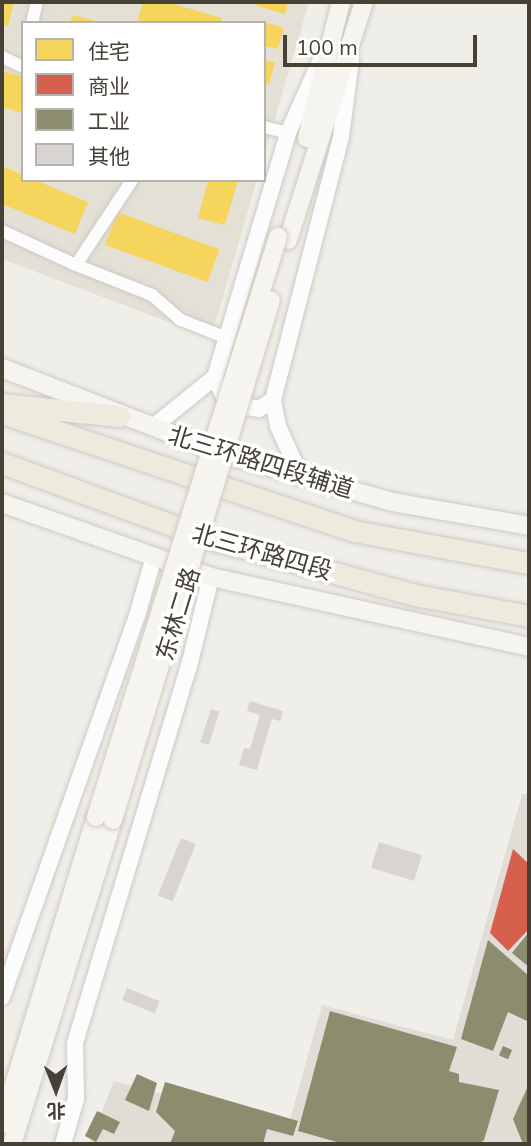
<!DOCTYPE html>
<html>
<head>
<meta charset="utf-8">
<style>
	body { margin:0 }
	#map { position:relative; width:531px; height:1146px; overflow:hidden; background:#f0eee9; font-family:Mulish,"Noto Sans SC",sans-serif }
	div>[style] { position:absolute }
	.residential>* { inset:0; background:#e4e0d6 }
	.industrial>* { inset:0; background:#e0ddd7 }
	.homes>* { inset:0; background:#f6d55c; transform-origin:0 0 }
	.shops>* { inset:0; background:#d6604d }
	.industry>* { inset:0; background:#8c8c6e; transform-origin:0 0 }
	.building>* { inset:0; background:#d8d5d0; transform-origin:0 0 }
	.roads { filter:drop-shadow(0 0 2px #cdcac5) drop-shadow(0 0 2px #cdcac5) }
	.minor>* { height:12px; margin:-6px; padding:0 6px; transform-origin:6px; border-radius:6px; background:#fdfcfc }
	.tertiary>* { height:16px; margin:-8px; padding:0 8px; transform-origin:8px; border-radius:8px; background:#fdfcfc }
	.secondary>* { height:18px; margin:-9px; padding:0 9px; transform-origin:9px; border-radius:9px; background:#f6f4ee }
	.trunk>* { height:21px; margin:-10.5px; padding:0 10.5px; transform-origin:10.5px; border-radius:10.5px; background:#eeeade }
	.bridges { filter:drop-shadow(0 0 2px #d0cbc0) drop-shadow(0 0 2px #d0cbc0) }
	.secondary-bridge>* { height:18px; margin:-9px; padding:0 9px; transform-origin:9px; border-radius:9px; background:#f6f4ee }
	span { translate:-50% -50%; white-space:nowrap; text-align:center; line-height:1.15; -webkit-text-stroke:7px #fff; paint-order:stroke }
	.street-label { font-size:24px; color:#464035 }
	.frame { position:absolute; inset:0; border:4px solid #464035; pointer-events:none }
	.legend { position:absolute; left:21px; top:21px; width:245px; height:161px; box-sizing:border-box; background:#fff; border:2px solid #b5b3ae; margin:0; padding:9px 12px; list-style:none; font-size:21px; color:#464035 }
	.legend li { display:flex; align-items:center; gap:14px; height:35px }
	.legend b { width:35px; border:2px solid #b5b3ae }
	.north { position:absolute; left:21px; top:1055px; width:70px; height:70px; -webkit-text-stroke:5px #fff; paint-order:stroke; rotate:179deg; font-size:19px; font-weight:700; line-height:28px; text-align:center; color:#464035 }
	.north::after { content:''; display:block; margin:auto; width:24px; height:32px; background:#464035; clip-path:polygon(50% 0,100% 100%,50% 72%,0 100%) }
	.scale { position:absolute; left:283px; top:35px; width:194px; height:32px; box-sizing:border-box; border:4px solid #464035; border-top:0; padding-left:9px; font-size:21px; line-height:24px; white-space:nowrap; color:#464035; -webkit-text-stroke:5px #fff; paint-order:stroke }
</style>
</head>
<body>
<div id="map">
	<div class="residential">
		<i style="clip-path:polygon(2px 2px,309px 2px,264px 156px,264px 23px,23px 23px,23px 180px,257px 180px,211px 338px,2px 259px)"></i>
	</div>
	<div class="industrial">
		<i style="clip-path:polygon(522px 794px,529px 794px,529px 1144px,89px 1144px,114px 1081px,288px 1127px,322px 1005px,453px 1040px)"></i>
	</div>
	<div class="homes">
		<i style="clip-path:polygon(2px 2px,14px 2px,8px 26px,2px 24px)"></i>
		<i style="clip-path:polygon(143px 2px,167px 2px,222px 18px,221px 23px,137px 23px)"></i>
		<i style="clip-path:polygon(255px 2px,288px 2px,285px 14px,254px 5px)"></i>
		<i style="clip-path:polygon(72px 15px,100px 22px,100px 23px,70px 23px)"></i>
		<i style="clip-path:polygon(264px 22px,284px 28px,278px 49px,264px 46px)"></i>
		<i style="clip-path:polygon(264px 60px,275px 62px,269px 84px,264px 83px)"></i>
		<i style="clip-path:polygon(2px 71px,23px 77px,23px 113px,2px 107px)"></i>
		<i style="clip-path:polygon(2px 166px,23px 175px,23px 180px,35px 180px,88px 202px,75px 234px,2px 204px)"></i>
		<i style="clip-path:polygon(208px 180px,238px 180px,225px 225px,198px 218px)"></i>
		<i style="left:117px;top:212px;width:109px;height:35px;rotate:20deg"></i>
	</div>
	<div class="shops">
		<i style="clip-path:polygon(513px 849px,529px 864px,529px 929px,508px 951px,490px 933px)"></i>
	</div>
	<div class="industry">
		<i style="clip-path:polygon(529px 932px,529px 967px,512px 953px)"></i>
		<i style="clip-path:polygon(488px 940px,529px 976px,529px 1016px,527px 1021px,508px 1012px,493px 1051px,461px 1039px)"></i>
		<i style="clip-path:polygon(330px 1011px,457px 1047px,449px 1071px,459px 1074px,459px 1082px,499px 1090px,484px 1140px,479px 1144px,344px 1144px,298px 1131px)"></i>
		<i style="left:503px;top:1046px;width:10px;height:10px;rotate:24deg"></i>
		<i style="clip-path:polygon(137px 1074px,157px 1083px,149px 1111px,125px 1100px)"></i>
		<i style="clip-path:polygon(165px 1082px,298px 1121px,293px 1136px,267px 1129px,263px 1144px,170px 1144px,175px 1131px,156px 1112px)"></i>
		<i style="clip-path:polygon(529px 1084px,529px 1144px,523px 1144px,513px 1119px)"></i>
		<i style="clip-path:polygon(97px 1111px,120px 1122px,114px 1134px,103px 1129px,96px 1142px,85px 1136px)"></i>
	</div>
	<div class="building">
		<i style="clip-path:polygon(250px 701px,283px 711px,280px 721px,272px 719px,257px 770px,239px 765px,244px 748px,250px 749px,260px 715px,247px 711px)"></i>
		<i style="left:211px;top:709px;width:9px;height:35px;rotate:18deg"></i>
		<i style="left:181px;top:838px;width:16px;height:62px;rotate:22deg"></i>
		<i style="left:379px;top:842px;width:45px;height:27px;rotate:17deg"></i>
		<i style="left:127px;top:988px;width:35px;height:13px;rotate:22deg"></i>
	</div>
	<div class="roads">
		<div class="minor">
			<i style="left:32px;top:23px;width:22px;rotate:-77deg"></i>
			<i style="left:2px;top:57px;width:21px;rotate:25deg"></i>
			<i style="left:264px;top:127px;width:25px;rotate:14deg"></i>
			<i style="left:2px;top:231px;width:81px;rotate:24.7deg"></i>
			<i style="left:76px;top:265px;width:102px;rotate:-56.6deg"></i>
			<i style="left:76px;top:265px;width:82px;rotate:21.5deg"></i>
			<i style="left:152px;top:295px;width:38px;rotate:41deg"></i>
			<i style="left:181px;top:320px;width:49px;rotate:21.4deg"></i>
		</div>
		<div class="tertiary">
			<i style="left:215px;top:377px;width:24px;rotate:66deg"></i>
			<i style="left:225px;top:399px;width:12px;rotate:31deg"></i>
			<i style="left:235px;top:405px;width:24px;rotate:9deg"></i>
			<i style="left:259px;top:409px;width:17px;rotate:-33deg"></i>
			<i style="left:153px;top:427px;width:80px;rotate:-38.9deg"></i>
			<i style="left:215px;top:377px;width:255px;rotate:-73.3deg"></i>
			<i style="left:288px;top:133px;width:83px;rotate:-65.9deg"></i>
			<i style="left:301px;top:477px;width:56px;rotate:-114.3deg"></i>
			<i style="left:278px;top:426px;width:26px;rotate:-101deg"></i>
			<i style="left:273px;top:400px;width:272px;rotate:-75.5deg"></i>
			<i style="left:341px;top:137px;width:78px;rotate:-82.6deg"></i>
			<i style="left:2px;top:997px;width:404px;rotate:-70.5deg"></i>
			<i style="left:137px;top:616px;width:58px;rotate:-74.1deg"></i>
			<i style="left:63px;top:1144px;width:47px;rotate:-73.9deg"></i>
			<i style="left:76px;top:1099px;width:56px;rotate:-91deg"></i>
			<i style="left:75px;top:1043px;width:394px;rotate:-73.2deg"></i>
			<i style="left:189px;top:666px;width:92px;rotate:-76.1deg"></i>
		</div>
		<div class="secondary">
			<i style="left:307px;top:138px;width:140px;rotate:-76deg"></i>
			<i style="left:288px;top:240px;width:250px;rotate:-72.3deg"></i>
			<i style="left:2px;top:368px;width:238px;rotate:21.2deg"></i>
			<i style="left:224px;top:454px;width:175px;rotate:15.9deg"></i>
			<i style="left:392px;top:502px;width:139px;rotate:9.9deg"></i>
			<i style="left:2px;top:503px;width:222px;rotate:19.5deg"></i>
			<i style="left:211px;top:577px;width:326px;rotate:12.4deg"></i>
			<i style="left:2px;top:1124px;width:321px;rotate:-73deg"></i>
			<i style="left:12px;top:1144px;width:339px;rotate:-72.7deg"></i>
		</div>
		<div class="trunk">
			<i style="left:2px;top:404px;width:118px;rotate:5.9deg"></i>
			<i style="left:2px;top:413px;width:371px;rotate:18.5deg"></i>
			<i style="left:354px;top:531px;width:178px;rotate:10.4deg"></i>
			<i style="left:2px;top:463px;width:215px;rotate:20.1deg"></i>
			<i style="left:204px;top:537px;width:219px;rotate:15.4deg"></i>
			<i style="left:415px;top:595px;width:116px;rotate:10.4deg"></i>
		</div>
	</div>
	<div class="bridges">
		<div class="secondary-bridge">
			<i style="left:96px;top:817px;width:608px;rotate:-72.58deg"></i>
			<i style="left:113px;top:820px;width:543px;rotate:-73.1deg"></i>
		</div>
	</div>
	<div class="street-label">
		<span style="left:261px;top:462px;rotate:17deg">北三环路四段辅道</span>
		<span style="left:262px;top:552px;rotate:16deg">北三环路四段</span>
		<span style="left:178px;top:614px;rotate:-73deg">东林二路</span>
	</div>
	<div class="frame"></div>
	<ul class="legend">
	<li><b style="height:19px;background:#f6d55c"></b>住宅</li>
	<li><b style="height:19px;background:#d6604d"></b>商业</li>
	<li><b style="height:19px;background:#8c8c6e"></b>工业</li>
	<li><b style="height:19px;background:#d8d5d0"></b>其他</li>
	</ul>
	<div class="north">北</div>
	<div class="scale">100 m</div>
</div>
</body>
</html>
